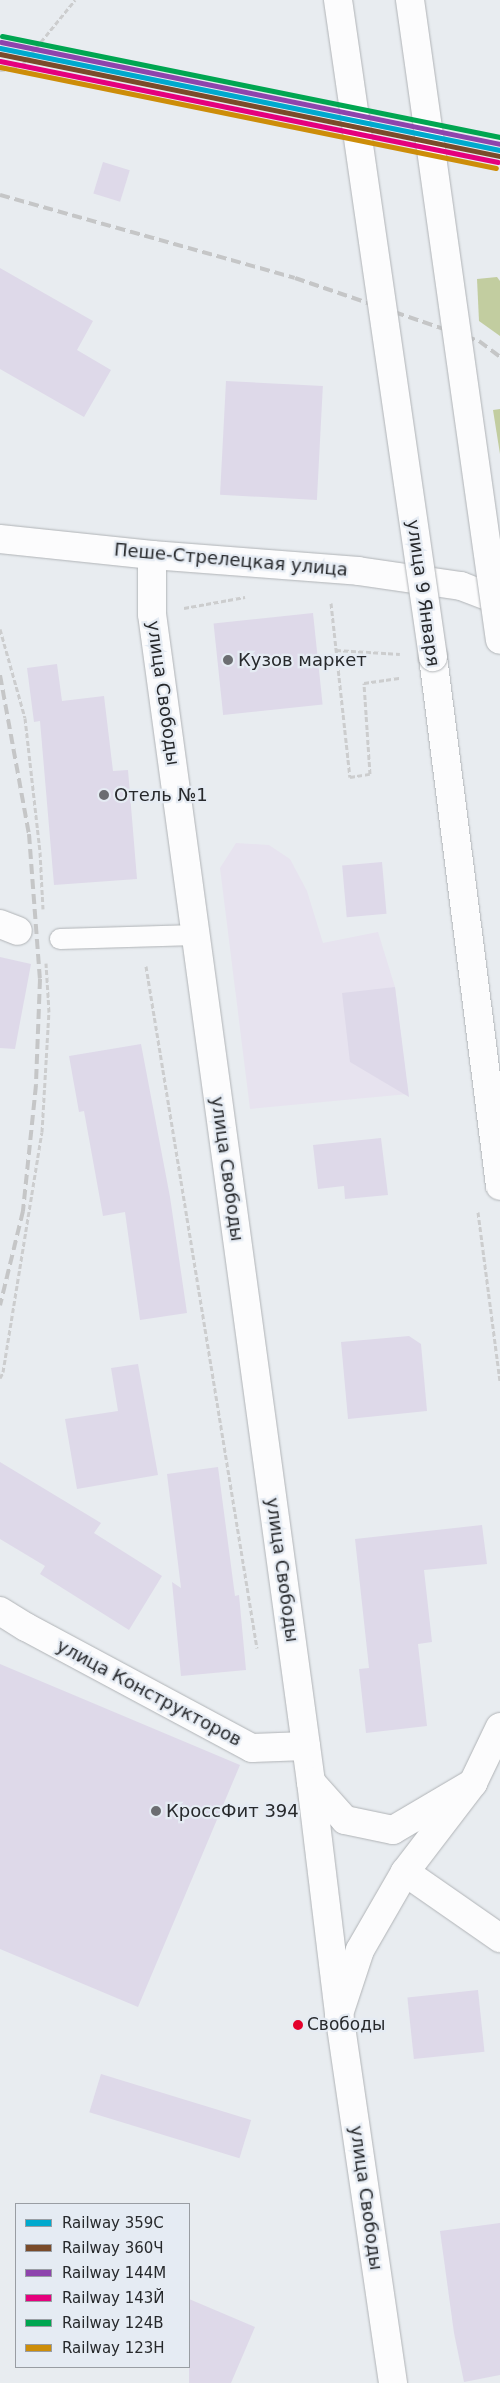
<!DOCTYPE html>
<html>
<head>
<meta charset="utf-8">
<style>
	body { margin:0 }
	#map { position:relative; width:500px; height:2383px; overflow:hidden; background:#e8ecf0; font-family:"DejaVu Sans",sans-serif }
	div>[style] { position:absolute }
	.industrial>* { inset:0; background:#e7e3ef }
	.forest>* { inset:0; background:#c2cda0 }
	.building>* { inset:0; background:#ded9e9; transform-origin:0 0 }
	.path>* { height:3px; margin-top:-1.5px; transform-origin:0; background:repeating-linear-gradient(90deg,#cccdce 0 5px,transparent 0 7.5px) }
	.roads { filter:drop-shadow(0 0 1px #b0b3b6) drop-shadow(0 0 1px #b0b3b6) }
	.service>* { height:20px; margin:-10px; padding:0 10px; transform-origin:10px; border-radius:10px; background:#fcfcfd }
	.minor>* { height:28px; margin:-14px; padding:0 14px; transform-origin:14px; border-radius:14px; background:#fcfcfd }
	.tertiary>* { height:28px; margin:-14px; padding:0 14px; transform-origin:14px; border-radius:14px; background:#fcfcfd }
	.secondary>* { height:28px; margin:-14px; padding:0 14px; transform-origin:14px; border-radius:14px; background:#fcfcfd }
	.rail>* { height:4px; margin-top:-2px; transform-origin:0; background:repeating-linear-gradient(90deg,#c5c6c7 0 10px,transparent 0 15px) }
	.bridges { filter:drop-shadow(0 0 1px #b0b3b6) drop-shadow(0 0 1px #b0b3b6) }
	.secondary-bridge>* { height:28px; margin:-14px; padding:0 14px; transform-origin:14px; border-radius:14px; background:#fcfcfd }
	.rail-1>* { height:5px; margin:-2.5px; padding:0 2.5px; transform-origin:2.5px; border-radius:2.5px; background:#00a9ce }
	.rail-2>* { height:5px; margin:-2.5px; padding:0 2.5px; transform-origin:2.5px; border-radius:2.5px; background:#7a4b2a }
	.rail-3>* { height:5px; margin:-2.5px; padding:0 2.5px; transform-origin:2.5px; border-radius:2.5px; background:#8e44ad }
	.rail-4>* { height:5px; margin:-2.5px; padding:0 2.5px; transform-origin:2.5px; border-radius:2.5px; background:#e5007d }
	.rail-5>* { height:5px; margin:-2.5px; padding:0 2.5px; transform-origin:2.5px; border-radius:2.5px; background:#00a651 }
	.rail-6>* { height:5px; margin:-2.5px; padding:0 2.5px; transform-origin:2.5px; border-radius:2.5px; background:#cd8d09 }
	.dots>* { width:14px; height:14px; translate:-50% -50%; box-sizing:border-box; border:2px solid #e5ebf3; border-radius:50% }
	span { translate:-50% -50%; white-space:nowrap; text-align:center; line-height:1.15; -webkit-text-stroke:4.5px #e5ebf3; paint-order:stroke }
	.bus-label { font-size:17px; color:#27292c }
	.left { translate:0 -50%; text-align:left }
	.street-label { font-size:18px; color:#27292c }
	.poi-label { font-size:18px; color:#27292c }
	.legend { position:absolute; left:15px; top:2203px; width:175px; height:165px; box-sizing:border-box; background:#e5ebf3; border:1px solid #999da3; margin:0; padding:6px 9px; list-style:none; font-size:15px; color:#27292c }
	.legend li { display:flex; align-items:center; gap:10px; height:25px }
	.legend b { width:25px; border:1px solid #999da3 }
</style>
</head>
<body>
<div id="map">
	<div class="industrial">
		<i style="clip-path:polygon(236px 843px,269px 845px,290px 859px,307px 891px,323px 943px,378px 932px,395px 987px,408px 1094px,250px 1109px,220px 868px)"></i>
	</div>
	<div class="forest">
		<i style="clip-path:polygon(497px 277px,500px 281px,500px 336px,479px 321px,477px 279px)"></i>
		<i style="clip-path:polygon(500px 409px,500px 454px,493px 410px)"></i>
	</div>
	<div class="building">
		<i style="left:103px;top:162px;width:28px;height:33px;rotate:17deg"></i>
		<i style="clip-path:polygon(0 268px,93px 321px,77px 350px,111px 370px,84px 417px,0 369px)"></i>
		<i style="left:226px;top:381px;width:97px;height:114px;rotate:3deg"></i>
		<i style="left:313px;top:613px;width:92px;height:100px;rotate:84deg"></i>
		<i style="clip-path:polygon(57px 664px,62px 701px,104px 696px,113px 771px,128px 770px,137px 879px,54px 885px,40px 721px,34px 722px,27px 668px)"></i>
		<i style="left:382px;top:862px;width:52px;height:40px;rotate:85deg"></i>
		<i style="clip-path:polygon(0 957px,31px 964px,15px 1049px,0 1048px)"></i>
		<i style="clip-path:polygon(395px 987px,409px 1097px,350px 1062px,342px 993px)"></i>
		<i style="clip-path:polygon(141px 1044px,170px 1197px,187px 1313px,140px 1320px,125px 1212px,103px 1216px,84px 1111px,79px 1112px,69px 1056px)"></i>
		<i style="clip-path:polygon(381px 1138px,388px 1195px,345px 1199px,344px 1186px,318px 1189px,313px 1145px)"></i>
		<i style="clip-path:polygon(409px 1336px,421px 1344px,427px 1411px,348px 1419px,341px 1342px)"></i>
		<i style="clip-path:polygon(138px 1364px,158px 1475px,77px 1489px,65px 1419px,118px 1411px,111px 1368px)"></i>
		<i style="clip-path:polygon(0 1462px,101px 1523px,94px 1533px,162px 1576px,129px 1630px,40px 1574px,45px 1566px,0 1539px)"></i>
		<i style="clip-path:polygon(218px 1467px,235px 1596px,239px 1595px,246px 1670px,181px 1676px,172px 1582px,181px 1588px,167px 1474px)"></i>
		<i style="clip-path:polygon(482px 1525px,487px 1564px,424px 1570px,432px 1642px,418px 1644px,427px 1726px,366px 1733px,359px 1669px,369px 1668px,355px 1539px)"></i>
		<i style="clip-path:polygon(0 1664px,240px 1765px,138px 2007px,0 1949px)"></i>
		<i style="left:478px;top:1990px;width:62px;height:71px;rotate:84deg"></i>
		<i style="left:101px;top:2074px;width:157px;height:40px;rotate:17deg"></i>
		<i style="clip-path:polygon(500px 2223px,500px 2375px,464px 2382px,454px 2333px,440px 2231px)"></i>
		<i style="clip-path:polygon(189px 2299px,255px 2327px,231px 2383px,189px 2383px)"></i>
	</div>
	<div class="path">
		<i style="left:0;top:70px;width:12px;rotate:-5deg"></i>
		<i style="left:12px;top:69px;width:11px;rotate:-22deg"></i>
		<i style="left:22px;top:65px;width:84px;rotate:-50.8deg"></i>
		<i style="left:331px;top:603px;width:175px;rotate:83.8deg"></i>
		<i style="left:350px;top:777px;width:20px;rotate:-9deg"></i>
		<i style="left:370px;top:774px;width:91px;rotate:-93.8deg"></i>
		<i style="left:364px;top:683px;width:37px;rotate:-8deg"></i>
		<i style="left:184px;top:608px;width:62px;rotate:-10.2deg"></i>
		<i style="left:0;top:629px;width:92px;rotate:74.3deg"></i>
		<i style="left:25px;top:718px;width:135px;rotate:83.6deg"></i>
		<i style="left:40px;top:852px;width:57px;rotate:87deg"></i>
		<i style="left:336px;top:650px;width:64px;rotate:3.6deg"></i>
		<i style="left:146px;top:966px;width:691px;rotate:80.76deg"></i>
		<i style="left:478px;top:1212px;width:171px;rotate:82.6deg"></i>
		<i style="left:0;top:1378px;width:7px;rotate:-63deg"></i>
		<i style="left:3px;top:1372px;width:243px;rotate:-80.8deg"></i>
		<i style="left:42px;top:1132px;width:120px;rotate:-86.7deg"></i>
		<i style="left:49px;top:1012px;width:49px;rotate:-93.5deg"></i>
	</div>
	<div class="roads">
		<div class="service">
			<i style="left:60px;top:939px;width:136px;rotate:-1.7deg"></i>
		</div>
		<div class="minor">
			<i style="left:152px;top:555px;width:59px;rotate:90deg"></i>
			<i style="left:152px;top:614px;width:1179px;rotate:82.25deg"></i>
			<i style="left:311px;top:1782px;width:234px;rotate:83.1deg"></i>
			<i style="left:0;top:924px;width:19px;rotate:21deg"></i>
			<i style="left:0;top:1611px;width:31px;rotate:32deg"></i>
			<i style="left:26px;top:1627px;width:256px;rotate:28.2deg"></i>
			<i style="left:252px;top:1748px;width:54px;rotate:-2.1deg"></i>
			<i style="left:311px;top:1782px;width:51px;rotate:48.2deg"></i>
			<i style="left:345px;top:1820px;width:49px;rotate:11.8deg"></i>
			<i style="left:393px;top:1830px;width:93px;rotate:-30.4deg"></i>
			<i style="left:405px;top:1872px;width:116px;rotate:34.8deg"></i>
		</div>
		<div class="tertiary">
			<i style="left:0;top:539px;width:153px;rotate:6deg"></i>
			<i style="left:152px;top:555px;width:207px;rotate:4.4deg"></i>
			<i style="left:358px;top:571px;width:104px;rotate:8.3deg"></i>
			<i style="left:461px;top:586px;width:42px;rotate:21deg"></i>
		</div>
		<div class="secondary">
			<i style="left:433px;top:657px;width:533px;rotate:82.78deg"></i>
			<i style="left:393px;top:2383px;width:373px;rotate:-98.3deg"></i>
			<i style="left:339px;top:2014px;width:67px;rotate:-71.8deg"></i>
			<i style="left:360px;top:1950px;width:90px;rotate:-60deg"></i>
			<i style="left:405px;top:1872px;width:112px;rotate:-52.6deg"></i>
			<i style="left:473px;top:1783px;width:62px;rotate:-64.3deg"></i>
		</div>
	</div>
	<div class="rail">
		<i style="left:0;top:195px;width:306px;rotate:15.7deg"></i>
		<i style="left:295px;top:278px;width:194px;rotate:18.9deg"></i>
		<i style="left:479px;top:341px;width:26px;rotate:37deg"></i>
		<i style="left:0;top:675px;width:162px;rotate:79.7deg"></i>
		<i style="left:29px;top:834px;width:145px;rotate:85.7deg"></i>
		<i style="left:40px;top:979px;width:106px;rotate:92.2deg"></i>
		<i style="left:36px;top:1085px;width:127px;rotate:95.9deg"></i>
		<i style="left:23px;top:1211px;width:97px;rotate:103.7deg"></i>
	</div>
	<div class="bridges">
		<div class="secondary-bridge">
			<i style="left:338px;top:0;width:664px;rotate:81.77deg"></i>
			<i style="left:410px;top:0;width:646px;rotate:82deg"></i>
		</div>
	</div>
	<div class="rail-1">
		<i style="left:0;top:48px;width:510px;rotate:11.53deg"></i>
	</div>
	<div class="rail-2">
		<i style="left:0;top:54px;width:509px;rotate:11.55deg"></i>
	</div>
	<div class="rail-3">
		<i style="left:1px;top:42px;width:509px;rotate:11.55deg"></i>
	</div>
	<div class="rail-4">
		<i style="left:0;top:61px;width:508px;rotate:11.46deg"></i>
	</div>
	<div class="rail-5">
		<i style="left:2px;top:36px;width:508px;rotate:11.46deg"></i>
	</div>
	<div class="rail-6">
		<i style="left:0;top:67px;width:506px;rotate:11.51deg"></i>
	</div>
	<div class="dots">
		<i style="left:228px;top:660px;background:#6b6d71"></i>
		<i style="left:104px;top:795px;background:#6b6d71"></i>
		<i style="left:156px;top:1811px;background:#6b6d71"></i>
		<i style="left:298px;top:2025px;background:#e4002b"></i>
	</div>
	<div class="bus-label">
		<span class="left" style="left:307px;top:2025px">Свободы</span>
	</div>
	<div class="street-label">
		<span style="left:231px;top:560px;rotate:5deg">Пеше-Стрелецкая улица</span>
		<span style="left:423px;top:593px;rotate:82deg">улица 9 Января</span>
		<span style="left:163px;top:693px;rotate:82deg">улица Свободы</span>
		<span style="left:227px;top:1169px;rotate:82deg">улица Свободы</span>
		<span style="left:282px;top:1570px;rotate:82deg">улица Свободы</span>
		<span style="left:149px;top:1693px;rotate:28deg">улица Конструкторов</span>
		<span style="left:366px;top:2198px;rotate:82deg">улица Свободы</span>
	</div>
	<div class="poi-label">
		<span class="left" style="left:238px;top:660px">Кузов маркет</span>
		<span class="left" style="left:114px;top:795px">Отель №1</span>
		<span class="left" style="left:166px;top:1811px">КроссФит 394</span>
	</div>
	<ul class="legend">
	<li><b style="height:6px;background:#00a9ce"></b>Railway 359С</li>
	<li><b style="height:6px;background:#7a4b2a"></b>Railway 360Ч</li>
	<li><b style="height:6px;background:#8e44ad"></b>Railway 144М</li>
	<li><b style="height:6px;background:#e5007d"></b>Railway 143Й</li>
	<li><b style="height:6px;background:#00a651"></b>Railway 124В</li>
	<li><b style="height:6px;background:#cd8d09"></b>Railway 123Н</li>
	</ul>
</div>
</body>
</html>
